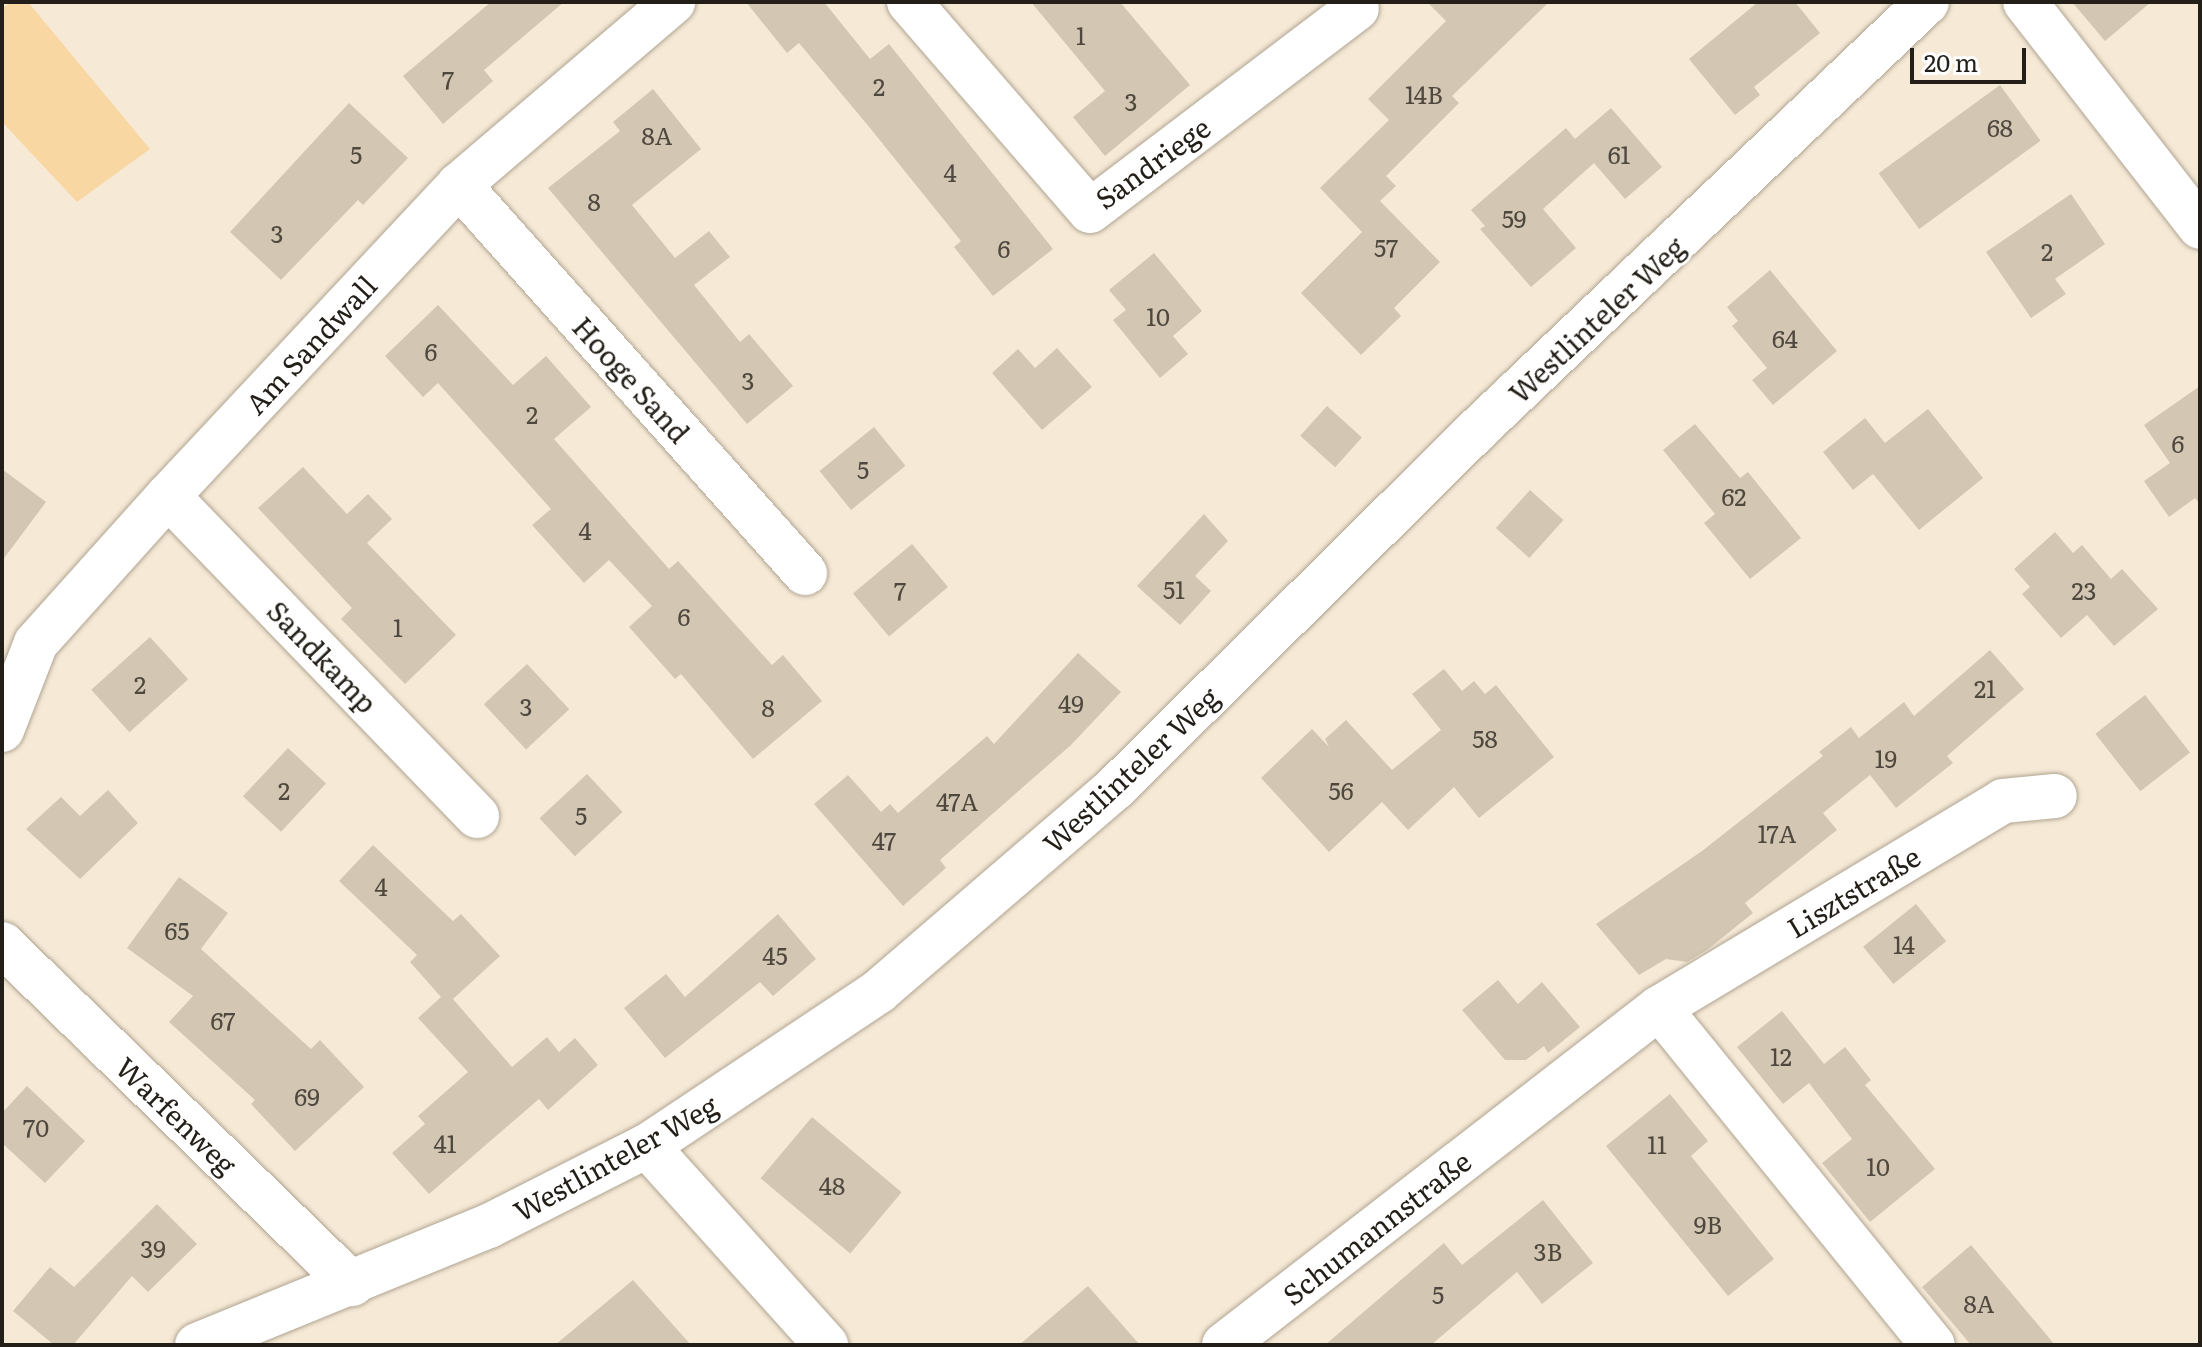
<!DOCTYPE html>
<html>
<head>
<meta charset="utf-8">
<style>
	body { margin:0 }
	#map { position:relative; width:2202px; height:1347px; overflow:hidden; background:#f6ead7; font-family:Literata,serif }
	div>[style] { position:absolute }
	.green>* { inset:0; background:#f8d7a3 }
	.building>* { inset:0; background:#d3c7b4; transform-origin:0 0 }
	.roads { filter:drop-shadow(0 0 2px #b0a492) drop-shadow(0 0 2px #b0a492) }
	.minor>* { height:44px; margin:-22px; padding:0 22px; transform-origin:22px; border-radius:22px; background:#fff }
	span { translate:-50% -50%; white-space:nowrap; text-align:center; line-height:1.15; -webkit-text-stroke:6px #fff; paint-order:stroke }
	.number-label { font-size:24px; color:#4f483e }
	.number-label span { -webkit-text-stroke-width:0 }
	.street-label { font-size:28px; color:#231e17 }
	.frame { position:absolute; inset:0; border:4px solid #231e17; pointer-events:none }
	.scale { position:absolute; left:1910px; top:48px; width:116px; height:36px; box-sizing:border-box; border:4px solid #231e17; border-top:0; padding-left:10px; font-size:24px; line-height:28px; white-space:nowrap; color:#231e17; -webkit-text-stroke:6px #fff; paint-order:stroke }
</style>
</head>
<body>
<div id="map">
	<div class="green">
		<i style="clip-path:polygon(12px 2px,28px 2px,150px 149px,77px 202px,2px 122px,2px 8px)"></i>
	</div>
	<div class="building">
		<i style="clip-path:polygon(491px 2px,564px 2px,484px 70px,493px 81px,443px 124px,403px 76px)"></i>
		<i style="clip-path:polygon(746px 2px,824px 2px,870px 59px,889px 44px,1053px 249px,993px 296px,954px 247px,961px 241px,870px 128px,799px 43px,787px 53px)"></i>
		<i style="clip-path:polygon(1031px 2px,1120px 2px,1190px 85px,1105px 156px,1073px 117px,1105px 91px)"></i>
		<i style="clip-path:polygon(1427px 2px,1549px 2px,1452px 96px,1459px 103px,1386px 176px,1396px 186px,1380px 201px,1440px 262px,1394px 308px,1401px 316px,1361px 355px,1301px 293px,1362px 232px,1320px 188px,1389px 120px,1368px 99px,1446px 21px)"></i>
		<i style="clip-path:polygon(1758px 2px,1795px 2px,1820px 33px,1754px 87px,1760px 95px,1735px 115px,1689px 59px)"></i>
		<i style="clip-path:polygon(2072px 2px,2151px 2px,2105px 41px)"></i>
		<i style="left:2000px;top:85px;width:69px;height:150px;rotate:54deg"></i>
		<i style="clip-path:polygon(653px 89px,701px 149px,632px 205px,675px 258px,709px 231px,730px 257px,694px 285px,740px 342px,749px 334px,793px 386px,747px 424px,548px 188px,620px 131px,613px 122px)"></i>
		<i style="clip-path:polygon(349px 103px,408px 158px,363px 205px,358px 200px,281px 280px,230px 232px)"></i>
		<i style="clip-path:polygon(1611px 108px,1662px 167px,1625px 199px,1594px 163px,1543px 209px,1576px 248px,1531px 287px,1480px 229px,1485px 226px,1471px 210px,1566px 128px,1575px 139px)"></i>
		<i style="clip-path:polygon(2071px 194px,2105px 244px,2055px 279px,2066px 294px,2031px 318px,1986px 252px)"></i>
		<i style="clip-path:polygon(1154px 253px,1202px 311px,1173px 336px,1188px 354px,1160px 378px,1113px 320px,1126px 310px,1109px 290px)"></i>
		<i style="clip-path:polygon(1770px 270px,1837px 351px,1773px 405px,1752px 380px,1767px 368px,1732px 326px,1738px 321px,1727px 307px)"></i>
		<i style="clip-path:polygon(438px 305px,513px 385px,546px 356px,591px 407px,554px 439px,669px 569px,678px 561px,772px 665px,783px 655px,822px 701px,753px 759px,681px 674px,675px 679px,629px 627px,652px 606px,609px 560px,584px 583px,532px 525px,551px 509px,438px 383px,423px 397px,385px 356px)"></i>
		<i style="clip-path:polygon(1057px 348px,1092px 387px,1042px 430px,992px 373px,1018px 349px,1035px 368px)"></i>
		<i style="clip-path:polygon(2200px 386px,2200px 505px,2195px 498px,2169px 517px,2144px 481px,2170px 463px,2144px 425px)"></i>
		<i style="left:1327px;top:406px;width:47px;height:40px;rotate:42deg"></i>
		<i style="clip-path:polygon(1928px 409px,1983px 478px,1919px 530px,1873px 474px,1853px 490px,1823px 452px,1865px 418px,1885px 443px)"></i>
		<i style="clip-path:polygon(1695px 424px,1740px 478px,1748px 472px,1801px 538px,1750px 579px,1704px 523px,1715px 514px,1663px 450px)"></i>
		<i style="left:874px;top:427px;width:50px;height:70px;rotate:51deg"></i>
		<i style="clip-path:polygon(303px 467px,347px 514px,368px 494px,392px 519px,367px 543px,456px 635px,405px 684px,341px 619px,352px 608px,258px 508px)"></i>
		<i style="clip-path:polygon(2px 469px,46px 502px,2px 561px)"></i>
		<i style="left:1530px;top:490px;width:45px;height:51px;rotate:42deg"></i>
		<i style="clip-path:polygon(1204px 514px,1228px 541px,1195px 576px,1211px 591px,1180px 625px,1137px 586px)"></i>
		<i style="clip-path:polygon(2055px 532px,2073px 553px,2082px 545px,2111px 579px,2122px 569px,2158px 609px,2114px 646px,2087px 615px,2061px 638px,2022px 594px,2030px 587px,2014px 569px)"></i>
		<i style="left:912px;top:544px;width:56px;height:77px;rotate:50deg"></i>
		<i style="left:150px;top:637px;width:57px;height:79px;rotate:48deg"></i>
		<i style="clip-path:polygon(1990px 650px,2024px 689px,1947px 756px,1953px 763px,1896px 808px,1870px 775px,1823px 813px,1837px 830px,1745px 903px,1753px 913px,1707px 950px,1687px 962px,1666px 959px,1639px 975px,1596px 924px,1702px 851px,1823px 756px,1819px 752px,1851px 727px,1859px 738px,1904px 702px,1914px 716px)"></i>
		<i style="clip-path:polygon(1078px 653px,1121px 692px,1071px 745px,940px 860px,946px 868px,903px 906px,814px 804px,848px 775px,881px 812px,890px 804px,898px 813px,987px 736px,994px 744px)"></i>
		<i style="left:527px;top:664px;width:62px;height:59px;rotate:47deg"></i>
		<i style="clip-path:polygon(1444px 669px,1462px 691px,1474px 681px,1485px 694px,1496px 685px,1554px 757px,1479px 818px,1454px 787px,1408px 830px,1382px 802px,1329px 852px,1261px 778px,1312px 729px,1329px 747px,1325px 739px,1346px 720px,1392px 770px,1441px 730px,1412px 694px)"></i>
		<i style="left:2145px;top:695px;width:73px;height:63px;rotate:52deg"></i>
		<i style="left:288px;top:748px;width:52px;height:66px;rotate:43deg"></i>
		<i style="left:587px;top:774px;width:52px;height:65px;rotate:47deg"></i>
		<i style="clip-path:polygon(108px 790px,138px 823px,80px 879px,26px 829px,61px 797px,80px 816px)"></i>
		<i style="clip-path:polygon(373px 845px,453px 921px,461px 914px,500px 956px,453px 999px,512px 1067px,547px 1037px,559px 1052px,575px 1038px,598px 1065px,548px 1110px,539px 1099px,429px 1194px,392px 1153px,425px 1124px,418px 1116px,468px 1072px,418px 1018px,441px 997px,410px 962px,417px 955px,339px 881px)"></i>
		<i style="clip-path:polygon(179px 877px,228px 913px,201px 949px,311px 1049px,320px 1040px,364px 1087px,295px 1151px,251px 1104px,255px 1100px,169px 1022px,193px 996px,127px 948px)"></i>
		<i style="left:1916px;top:904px;width:48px;height:68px;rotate:51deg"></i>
		<i style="clip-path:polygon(778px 914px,816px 959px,773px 996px,760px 982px,665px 1058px,624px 1008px,666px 974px,685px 997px)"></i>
		<i style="clip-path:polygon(1498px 980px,1518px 1004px,1542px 982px,1580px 1027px,1548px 1053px,1544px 1046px,1526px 1060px,1505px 1060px,1462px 1010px)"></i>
		<i style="clip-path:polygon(1782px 1011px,1824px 1064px,1845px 1047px,1871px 1080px,1865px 1085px,1935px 1169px,1870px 1222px,1822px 1163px,1852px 1139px,1809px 1083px,1783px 1104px,1737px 1047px)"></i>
		<i style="clip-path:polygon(27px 1086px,85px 1141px,45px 1183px,2px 1143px,2px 1113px)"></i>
		<i style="clip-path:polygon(1670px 1094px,1708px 1141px,1691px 1156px,1774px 1259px,1728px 1296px,1606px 1146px)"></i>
		<i style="left:812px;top:1117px;width:117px;height:80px;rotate:40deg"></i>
		<i style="clip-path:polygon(1543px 1200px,1593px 1263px,1542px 1304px,1517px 1272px,1431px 1345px,1325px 1345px,1444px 1243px,1462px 1265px)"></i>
		<i style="clip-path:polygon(157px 1204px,197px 1244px,148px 1292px,132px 1276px,73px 1345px,54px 1345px,13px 1311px,50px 1267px,74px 1287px)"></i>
		<i style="clip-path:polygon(1971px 1245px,2055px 1345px,1971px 1345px,1922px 1287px)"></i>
		<i style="clip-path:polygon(633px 1280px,691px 1345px,555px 1345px)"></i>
		<i style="clip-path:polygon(1088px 1286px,1140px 1345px,1019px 1345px)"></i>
	</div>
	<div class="roads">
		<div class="minor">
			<i style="left:909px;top:2px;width:276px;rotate:49.1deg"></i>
			<i style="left:1090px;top:211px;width:335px;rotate:-37.2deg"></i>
			<i style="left:2025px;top:2px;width:285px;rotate:52.1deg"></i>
			<i style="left:459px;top:185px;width:520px;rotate:48.27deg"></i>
			<i style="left:168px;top:496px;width:445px;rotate:46deg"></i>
			<i style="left:2px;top:730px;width:93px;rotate:-68.7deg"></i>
			<i style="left:36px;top:643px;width:198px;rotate:-48.1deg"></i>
			<i style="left:168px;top:496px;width:426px;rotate:-46.9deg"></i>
			<i style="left:459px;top:185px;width:282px;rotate:-40.5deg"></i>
			<i style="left:2px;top:944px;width:488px;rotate:44.2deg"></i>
			<i style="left:1659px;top:1008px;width:434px;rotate:50.9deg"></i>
			<i style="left:647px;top:1146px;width:268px;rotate:48deg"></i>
			<i style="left:197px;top:1345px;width:315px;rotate:-22.2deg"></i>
			<i style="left:489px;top:1226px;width:177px;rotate:-26.9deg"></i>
			<i style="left:647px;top:1146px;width:279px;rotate:-33.7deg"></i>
			<i style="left:879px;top:991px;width:311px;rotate:-40.7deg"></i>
			<i style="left:1115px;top:788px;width:509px;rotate:-44.68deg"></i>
			<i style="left:1477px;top:430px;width:621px;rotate:-43.56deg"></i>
			<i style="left:1224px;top:1345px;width:550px;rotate:-37.77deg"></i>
			<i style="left:1659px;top:1008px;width:401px;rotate:-31deg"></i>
			<i style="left:2003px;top:801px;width:52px;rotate:-5.5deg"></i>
		</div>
	</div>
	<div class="number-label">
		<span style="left:1081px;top:35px">1</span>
		<span style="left:448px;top:79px">7</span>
		<span style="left:879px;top:86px">2</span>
		<span style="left:1424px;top:94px">14B</span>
		<span style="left:1131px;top:101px">3</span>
		<span style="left:2000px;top:127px">68</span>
		<span style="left:657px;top:135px">8A</span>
		<span style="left:356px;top:154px">5</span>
		<span style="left:1619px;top:154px">61</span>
		<span style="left:950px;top:172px">4</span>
		<span style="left:594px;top:201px">8</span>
		<span style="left:1514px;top:218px">59</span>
		<span style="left:277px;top:233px">3</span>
		<span style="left:1386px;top:247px">57</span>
		<span style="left:1004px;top:248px">6</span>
		<span style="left:2047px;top:251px">2</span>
		<span style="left:1158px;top:316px">10</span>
		<span style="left:1785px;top:338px">64</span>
		<span style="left:431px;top:351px">6</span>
		<span style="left:748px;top:380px">3</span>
		<span style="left:532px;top:414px">2</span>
		<span style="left:2178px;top:443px">6</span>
		<span style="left:863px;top:469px">5</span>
		<span style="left:1734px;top:496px">62</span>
		<span style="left:585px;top:530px">4</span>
		<span style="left:1174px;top:589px">51</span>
		<span style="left:900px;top:590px">7</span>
		<span style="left:2084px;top:590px">23</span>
		<span style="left:684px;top:616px">6</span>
		<span style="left:398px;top:627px">1</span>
		<span style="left:140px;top:684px">2</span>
		<span style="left:1985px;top:688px">21</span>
		<span style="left:1071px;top:703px">49</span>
		<span style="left:526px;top:706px">3</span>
		<span style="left:768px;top:707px">8</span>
		<span style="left:1485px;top:738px">58</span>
		<span style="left:1886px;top:758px">19</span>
		<span style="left:284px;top:790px">2</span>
		<span style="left:1341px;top:790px">56</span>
		<span style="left:957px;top:801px">47A</span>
		<span style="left:581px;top:815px">5</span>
		<span style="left:1777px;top:833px">17A</span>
		<span style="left:884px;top:840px">47</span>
		<span style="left:381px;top:886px">4</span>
		<span style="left:177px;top:930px">65</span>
		<span style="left:1904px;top:944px">14</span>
		<span style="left:775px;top:955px">45</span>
		<span style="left:223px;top:1020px">67</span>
		<span style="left:1781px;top:1056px">12</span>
		<span style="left:307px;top:1096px">69</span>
		<span style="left:36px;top:1127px">70</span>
		<span style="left:445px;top:1143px">41</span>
		<span style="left:1657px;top:1144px">11</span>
		<span style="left:1878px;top:1166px">10</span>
		<span style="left:832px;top:1185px">48</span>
		<span style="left:1708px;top:1224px">9B</span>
		<span style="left:153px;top:1248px">39</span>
		<span style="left:1548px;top:1251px">3B</span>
		<span style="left:1438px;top:1294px">5</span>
		<span style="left:1979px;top:1303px">8A</span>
	</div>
	<div class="street-label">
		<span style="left:1152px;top:162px;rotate:-36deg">Sandriege</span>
		<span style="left:1596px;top:319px;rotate:-43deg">Westlinteler Weg</span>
		<span style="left:310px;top:344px;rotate:-47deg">Am Sandwall</span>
		<span style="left:632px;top:379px;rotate:48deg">Hooge Sand</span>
		<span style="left:323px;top:656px;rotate:46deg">Sandkamp</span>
		<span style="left:1130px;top:769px;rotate:-43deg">Westlinteler Weg</span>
		<span style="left:1853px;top:891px;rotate:-31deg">Lisztstraße</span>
		<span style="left:177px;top:1115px;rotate:44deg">Warfenweg</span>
		<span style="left:615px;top:1157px;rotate:-29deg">Westlinteler Weg</span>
		<span style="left:1376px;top:1227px;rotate:-38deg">Schumannstraße</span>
	</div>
	<div class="frame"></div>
	<div class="scale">20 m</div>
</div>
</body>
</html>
